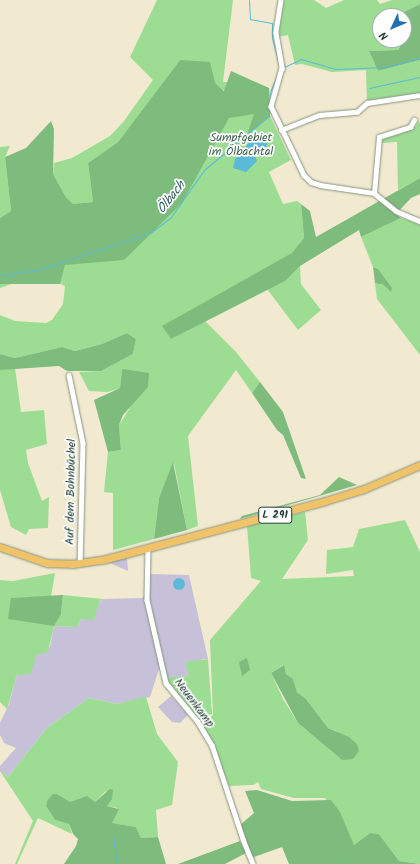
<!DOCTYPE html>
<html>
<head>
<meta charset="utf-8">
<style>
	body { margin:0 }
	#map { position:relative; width:420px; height:864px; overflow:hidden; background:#f1ead1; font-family:Kalam,sans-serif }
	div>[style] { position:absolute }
	.industrial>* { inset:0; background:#c6c0d9 }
	.green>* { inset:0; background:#9cdd93 }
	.forest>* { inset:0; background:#7dbc7d }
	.water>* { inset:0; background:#5abad8 }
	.round { border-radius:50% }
	.stream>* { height:1px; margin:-0.5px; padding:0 0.5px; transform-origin:0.5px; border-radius:0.5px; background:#5abad8 }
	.roads { filter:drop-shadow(0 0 1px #889482) drop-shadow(0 0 1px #889482) }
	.minor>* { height:4.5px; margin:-2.25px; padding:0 2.25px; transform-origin:2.25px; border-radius:2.25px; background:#fff }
	.primary>* { height:7px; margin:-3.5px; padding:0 3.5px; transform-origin:3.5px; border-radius:3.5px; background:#f0c369 }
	span { translate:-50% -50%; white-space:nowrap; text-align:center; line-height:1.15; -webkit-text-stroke:3.5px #fff; paint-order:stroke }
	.shield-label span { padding:1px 3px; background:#fff; border:1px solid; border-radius:3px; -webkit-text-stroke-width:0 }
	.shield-label { font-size:11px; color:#1f3d34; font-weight:700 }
	.park-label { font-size:12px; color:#3e654c }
	.street-label { font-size:12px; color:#1f3d34 }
	.water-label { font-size:13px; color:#316265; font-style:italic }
	.north { position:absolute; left:372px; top:8px; width:40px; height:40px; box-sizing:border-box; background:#fff; border:1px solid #a5b1ae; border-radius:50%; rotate:226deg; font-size:11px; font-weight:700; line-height:16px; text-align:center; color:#1f3d34 }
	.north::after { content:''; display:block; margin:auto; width:14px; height:18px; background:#1f6fb2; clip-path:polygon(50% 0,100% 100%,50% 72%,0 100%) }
</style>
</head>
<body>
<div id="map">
	<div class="industrial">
		<i style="clip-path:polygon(127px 558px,128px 571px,110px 563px,110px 562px)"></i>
		<i style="clip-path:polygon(150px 574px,189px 575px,208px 659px,202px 659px,189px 676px,176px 679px,166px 678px,159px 669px,150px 697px,117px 704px,89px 698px,47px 728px,8px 777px,0 771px,0 766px,16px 748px,4px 743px,0 735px,0 723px,9px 704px,17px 675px,36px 655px,50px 647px,54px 626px,77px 627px,81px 619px,103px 599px,142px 598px,148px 591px)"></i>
		<i style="clip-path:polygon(171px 696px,188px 715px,180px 723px,172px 722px,158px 707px)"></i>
	</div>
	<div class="green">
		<i style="clip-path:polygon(157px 0,233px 0,223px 82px,228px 82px,225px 91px,180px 60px,118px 142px,88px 163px,93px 202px,73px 204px,66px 197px,53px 174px,54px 163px,72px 158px,110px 136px,124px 121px,153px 80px,130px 57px)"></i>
		<i style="clip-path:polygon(284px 0,314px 0,326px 8px,344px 0,377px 0,380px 4px,392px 0,420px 0,420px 4px,396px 16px,380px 16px,380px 40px,402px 40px,398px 50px,369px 51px,378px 71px,420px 60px,420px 96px,367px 105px,366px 70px,332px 72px,302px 64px,295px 65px,288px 35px,278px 37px)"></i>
		<i style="clip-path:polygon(233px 104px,270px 116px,291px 160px,269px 172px,283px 204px,297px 201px,301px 204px,304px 238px,292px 254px,264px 271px,171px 339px,205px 321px,236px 352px,260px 382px,252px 393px,236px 370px,188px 436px,198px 526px,187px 530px,174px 463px,159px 498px,154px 539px,113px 550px,113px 493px,104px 492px,108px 452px,121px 450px,119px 425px,131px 406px,122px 369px,120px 388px,108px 392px,89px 391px,79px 372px,101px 371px,133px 354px,136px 339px,127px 333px,102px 344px,75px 351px,62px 347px,15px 358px,0 354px,0 315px,15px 321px,46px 323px,52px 320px,63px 304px,65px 286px,60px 284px,62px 276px,14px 283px,0 288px,0 247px,51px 243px)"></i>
		<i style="clip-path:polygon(420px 120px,420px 178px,398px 190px,397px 142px,381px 143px,381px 138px,415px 127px)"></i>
		<i style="clip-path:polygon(10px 146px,5px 157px,11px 211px,0 218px,0 147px)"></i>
		<i style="clip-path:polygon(401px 218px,420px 224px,420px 355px,377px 299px,375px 283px,384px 285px,378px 269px,373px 267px,361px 237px)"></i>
		<i style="clip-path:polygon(300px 266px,301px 284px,321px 310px,298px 330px,267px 289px,285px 280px)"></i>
		<i style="clip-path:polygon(15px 368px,21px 412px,44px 410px,47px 444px,26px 450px,28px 463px,42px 501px,49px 497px,48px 528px,29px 529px,26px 535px,11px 527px,0 490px,0 370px)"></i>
		<i style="clip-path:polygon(evenodd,305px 512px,308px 540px,282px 579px,354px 576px,353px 570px,326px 574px,327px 550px,353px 547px,359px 529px,405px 520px,420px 552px,420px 864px,399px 861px,379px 834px,370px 833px,354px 845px,325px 798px,294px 798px,261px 789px,258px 782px,253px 785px,229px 786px,212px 741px,200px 723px,210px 719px,213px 714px,210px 640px,261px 581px,251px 578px,247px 526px,305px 512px,283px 665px,286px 674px,293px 679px,297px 692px,306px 699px,328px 728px,336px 731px,342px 760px,298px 723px,283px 699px,271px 673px,283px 665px)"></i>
		<i style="clip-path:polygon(55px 573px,51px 597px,11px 598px,61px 614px,63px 595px,103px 599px,99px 602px,94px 620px,81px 619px,77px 627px,54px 626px,48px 652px,36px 655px,31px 674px,17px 675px,7px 709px,0 702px,0 580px,13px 581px)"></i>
		<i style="clip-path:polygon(208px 659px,212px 714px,198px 720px,166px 678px,189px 676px,185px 662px)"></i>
		<i style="clip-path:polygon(146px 697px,157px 734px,178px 762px,172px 805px,156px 810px,158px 837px,141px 838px,136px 827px,111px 823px,118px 808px,107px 806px,106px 791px,95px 802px,81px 798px,70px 803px,57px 794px,46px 806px,55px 820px,69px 824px,72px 834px,38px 818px,17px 864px,15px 864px,33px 821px,0 771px,8px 777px,47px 728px,89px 698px,117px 704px)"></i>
	</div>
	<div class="forest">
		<i style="clip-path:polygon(420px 4px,420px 60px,378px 71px,369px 51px,398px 50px,404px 40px,404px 16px,396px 16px)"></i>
		<i style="clip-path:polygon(180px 60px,210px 62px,215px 83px,224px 91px,231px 71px,269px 88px,270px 116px,247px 135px,254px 114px,229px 118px,182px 203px,124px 260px,65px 265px,60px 284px,0 284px,0 218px,11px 211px,5px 157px,26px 148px,51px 121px,54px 129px,53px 174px,66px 197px,73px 204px,93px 202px,88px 163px,118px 142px)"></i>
		<i style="clip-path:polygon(420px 178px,420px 194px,411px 198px,396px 214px,401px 218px,361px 237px,359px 230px,300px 266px,285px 281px,171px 339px,162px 326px,292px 253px,304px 238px,301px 204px,310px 211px,316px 237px)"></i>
		<i style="clip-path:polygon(373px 267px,378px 269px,392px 288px,391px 292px,384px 285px,375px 283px)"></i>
		<i style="clip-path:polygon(127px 333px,136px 339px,133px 354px,101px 371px,67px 371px,59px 366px,0 370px,0 354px,15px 358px,62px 347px,75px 351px,102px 344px)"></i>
		<i style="clip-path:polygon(122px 369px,149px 373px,148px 387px,123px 415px,119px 425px,121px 450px,108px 452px,94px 400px,120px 388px)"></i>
		<i style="clip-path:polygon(260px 382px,283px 412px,306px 479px,301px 478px,283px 435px,277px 430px,252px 393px)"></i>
		<i style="clip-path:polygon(173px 462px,187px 530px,154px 539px,159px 498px)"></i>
		<i style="clip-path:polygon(339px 477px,357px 485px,240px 519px,242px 516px,320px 495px)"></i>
		<i style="clip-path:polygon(63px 595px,61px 614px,54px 626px,8px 619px,11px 598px)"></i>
		<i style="clip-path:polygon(247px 658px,250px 670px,242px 676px,239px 662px)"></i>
		<i style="clip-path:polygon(284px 665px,286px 674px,293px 679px,297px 692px,306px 699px,328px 728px,349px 737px,357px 744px,359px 751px,353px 759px,342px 760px,298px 723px,271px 673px)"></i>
		<i style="clip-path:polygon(110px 789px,113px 790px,112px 799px,107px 806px,119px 809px,112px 823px,136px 827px,141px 838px,158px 837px,166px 864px,64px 864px,76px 846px,78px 839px,73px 834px,69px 824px,55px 820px,46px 806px,47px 801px,53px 794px,57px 794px,70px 802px,87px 796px,95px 802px)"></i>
		<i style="clip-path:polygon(257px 790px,292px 801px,331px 800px,340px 812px,354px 845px,370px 833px,379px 834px,399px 861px,420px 864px,289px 864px,282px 847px,251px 858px,240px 825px,254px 813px,245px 791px)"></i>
		<i style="clip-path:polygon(240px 841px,246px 853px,225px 864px,178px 864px)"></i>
	</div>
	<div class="water">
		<i style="clip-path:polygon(261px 134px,267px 144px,264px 152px,259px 152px,255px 156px,257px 161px,246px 172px,233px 168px,235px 159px,252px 139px)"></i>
		<i class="round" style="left:173px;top:578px;width:12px;height:12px"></i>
	</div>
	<div class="stream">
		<i style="left:284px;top:67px;width:19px;rotate:-25deg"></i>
		<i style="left:301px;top:59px;width:36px;rotate:16deg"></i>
		<i style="left:336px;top:69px;width:50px;rotate:-2.3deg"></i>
		<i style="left:386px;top:67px;width:35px;rotate:-15deg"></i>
		<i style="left:369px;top:88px;width:52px;rotate:-12.2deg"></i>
		<i style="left:0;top:274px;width:10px;rotate:11deg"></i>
		<i style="left:10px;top:276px;width:6px;rotate:-39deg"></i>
		<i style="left:15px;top:272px;width:20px;rotate:-3deg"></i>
		<i style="left:35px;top:271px;width:121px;rotate:-18.3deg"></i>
		<i style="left:150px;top:233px;width:26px;rotate:-37deg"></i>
		<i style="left:171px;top:217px;width:57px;rotate:-54.9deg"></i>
		<i style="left:204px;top:170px;width:85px;rotate:-39.7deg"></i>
		<i style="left:269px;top:116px;width:24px;rotate:-88deg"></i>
		<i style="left:270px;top:92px;width:26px;rotate:-67deg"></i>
		<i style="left:280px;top:68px;width:31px;rotate:-105deg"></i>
		<i style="left:272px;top:38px;width:15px;rotate:-90deg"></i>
		<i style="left:272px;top:23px;width:22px;rotate:-170deg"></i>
		<i style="left:250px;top:19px;width:19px;rotate:-93deg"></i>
		<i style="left:113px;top:838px;width:26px;rotate:81deg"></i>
		<i style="left:351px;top:862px;width:2px;rotate:90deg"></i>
	</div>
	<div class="roads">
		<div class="minor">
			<i style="left:281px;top:0;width:33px;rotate:99deg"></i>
			<i style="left:276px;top:33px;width:36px;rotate:80deg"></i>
			<i style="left:282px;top:68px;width:40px;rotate:106deg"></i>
			<i style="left:271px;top:106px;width:76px;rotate:64.4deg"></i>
			<i style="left:304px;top:175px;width:10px;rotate:45deg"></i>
			<i style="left:311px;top:182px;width:9px;rotate:18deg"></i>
			<i style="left:320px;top:185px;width:55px;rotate:8.4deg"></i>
			<i style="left:374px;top:193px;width:28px;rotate:39deg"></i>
			<i style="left:396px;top:211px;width:26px;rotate:23deg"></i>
			<i style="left:281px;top:130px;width:41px;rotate:-21.5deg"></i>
			<i style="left:319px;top:115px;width:38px;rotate:-5deg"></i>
			<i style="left:357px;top:112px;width:13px;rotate:-42deg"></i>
			<i style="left:367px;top:103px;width:54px;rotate:-8.6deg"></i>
			<i style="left:374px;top:193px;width:56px;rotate:-84.9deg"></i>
			<i style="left:379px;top:137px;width:33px;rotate:-18deg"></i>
			<i style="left:410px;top:127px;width:8px;rotate:-60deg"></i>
			<i style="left:69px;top:375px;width:69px;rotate:78.4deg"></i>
			<i style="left:83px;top:443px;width:120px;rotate:91.4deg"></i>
			<i style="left:148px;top:548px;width:52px;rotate:91.1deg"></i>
			<i style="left:147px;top:600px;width:85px;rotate:77.1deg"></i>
			<i style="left:166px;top:683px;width:50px;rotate:50.6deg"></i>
			<i style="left:198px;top:722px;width:27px;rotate:59deg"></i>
			<i style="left:212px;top:745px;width:99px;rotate:71.7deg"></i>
			<i style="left:243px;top:839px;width:27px;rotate:68deg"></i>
		</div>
		<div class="primary">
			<i style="left:0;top:547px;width:50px;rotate:18.8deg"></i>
			<i style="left:47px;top:563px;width:25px;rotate:2deg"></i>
			<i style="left:72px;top:564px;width:30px;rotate:-8deg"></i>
			<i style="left:102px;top:560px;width:231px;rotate:-14.8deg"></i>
			<i style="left:325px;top:501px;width:41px;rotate:-17.1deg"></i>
			<i style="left:364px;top:489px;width:61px;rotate:-23.2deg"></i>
		</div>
	</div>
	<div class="shield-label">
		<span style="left:275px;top:515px">L 291</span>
	</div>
	<div class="park-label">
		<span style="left:241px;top:145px">Sumpfgebiet<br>im Ölbachtal</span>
	</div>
	<div class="street-label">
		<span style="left:71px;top:492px;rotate:-89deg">Auf dem Bohnbüchel</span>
		<span style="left:194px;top:703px;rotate:53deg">Neuenkamp</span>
	</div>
	<div class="water-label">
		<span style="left:172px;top:198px;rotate:-52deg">Ölbach</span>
	</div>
	<div class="north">N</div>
</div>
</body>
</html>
